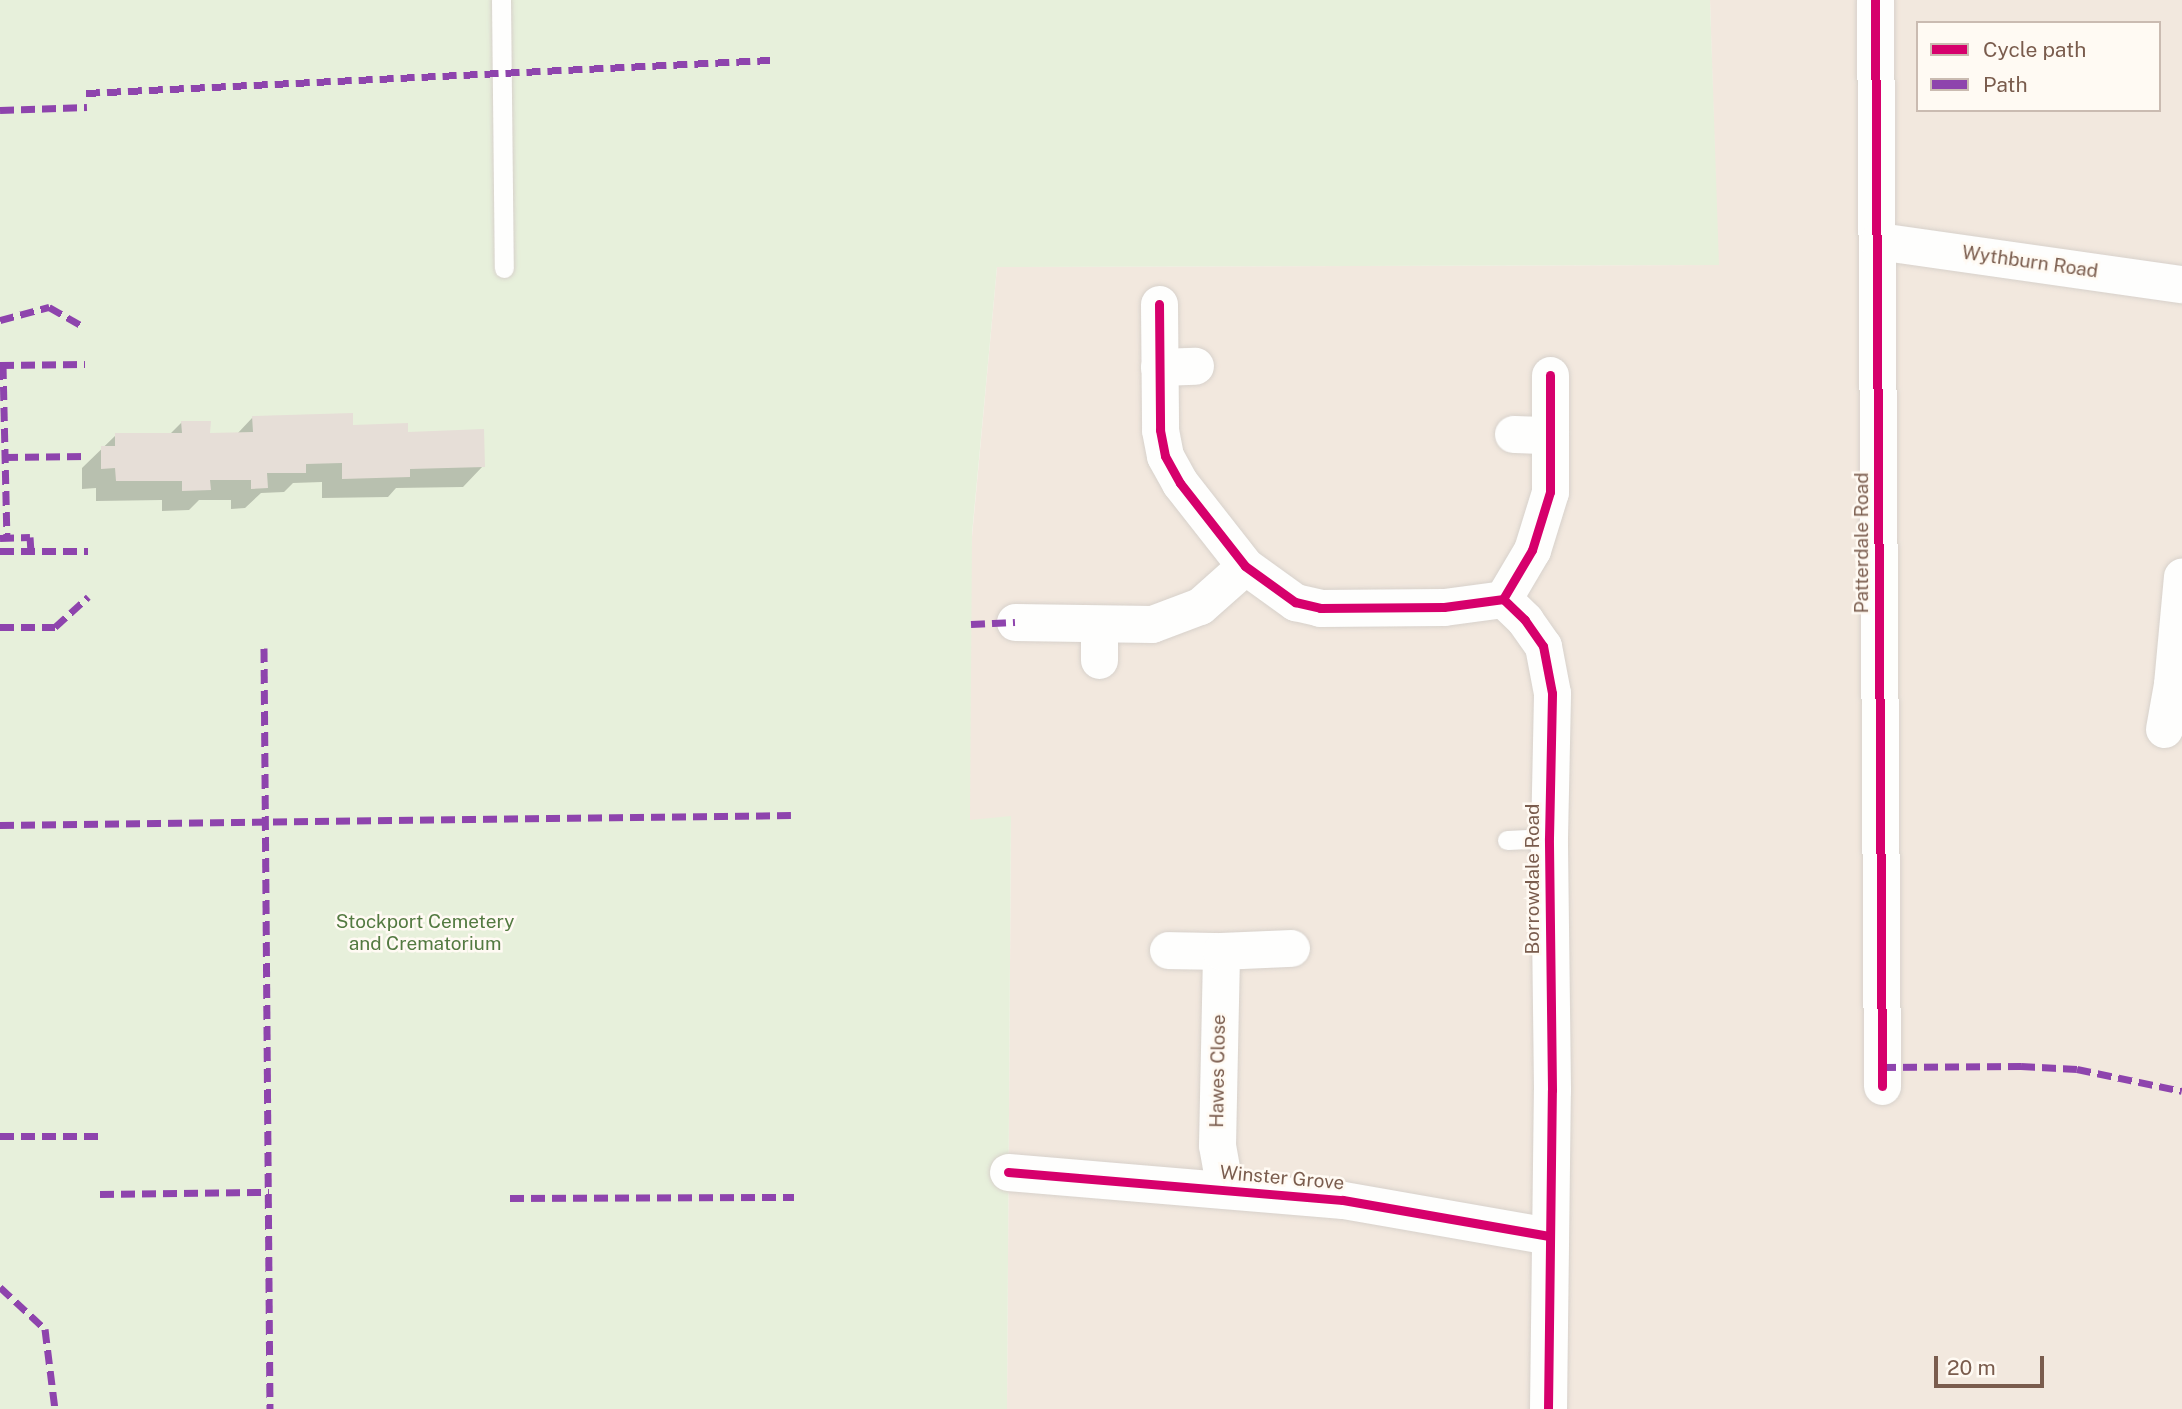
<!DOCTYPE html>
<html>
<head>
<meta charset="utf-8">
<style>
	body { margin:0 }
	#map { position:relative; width:2182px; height:1409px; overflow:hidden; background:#f9f5f0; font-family:"Public Sans",sans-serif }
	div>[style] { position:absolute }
	.residential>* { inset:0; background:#f2e8de }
	.green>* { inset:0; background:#e7f0db }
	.shadow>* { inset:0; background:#0003 }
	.building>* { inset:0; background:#e6ded7 }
	.roads { filter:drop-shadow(0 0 2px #d7d1cb) drop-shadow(0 0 2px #d7d1cb) }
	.lane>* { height:19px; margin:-9.5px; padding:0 9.5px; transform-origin:9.5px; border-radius:9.5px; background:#fefefd }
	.street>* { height:37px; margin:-18.5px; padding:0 18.5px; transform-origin:18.5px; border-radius:18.5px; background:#fefefd }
	.quiet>* { height:7px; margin-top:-3.5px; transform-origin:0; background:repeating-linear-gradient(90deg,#8e44ad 0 14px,transparent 0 21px) }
	.cycleway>* { height:9px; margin:-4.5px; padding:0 4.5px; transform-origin:4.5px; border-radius:4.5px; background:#d6006c }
	span { translate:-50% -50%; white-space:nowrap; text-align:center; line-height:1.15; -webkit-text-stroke:5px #fffaf3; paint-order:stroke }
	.street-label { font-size:19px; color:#7a5c4d }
	.park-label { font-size:19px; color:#537a41 }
	.legend { position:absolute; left:1916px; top:21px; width:245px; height:91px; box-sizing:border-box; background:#fffaf3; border:2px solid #cabbb1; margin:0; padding:9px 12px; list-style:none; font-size:21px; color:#7a5c4d }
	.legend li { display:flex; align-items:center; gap:14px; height:35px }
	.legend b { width:35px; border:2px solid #cabbb1 }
	.scale { position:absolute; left:1934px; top:1356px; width:110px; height:32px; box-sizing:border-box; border:4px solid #7a5c4d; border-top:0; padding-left:9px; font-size:21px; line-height:24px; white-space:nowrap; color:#7a5c4d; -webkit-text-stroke:5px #fffaf3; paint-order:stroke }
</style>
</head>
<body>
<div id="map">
	<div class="residential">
		<i style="clip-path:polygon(evenodd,1710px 0,2182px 0,2182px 1409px,1007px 1409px,1011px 817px,970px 821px,970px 558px,997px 267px,1718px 265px,1710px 0,1918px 23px,2159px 23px,2159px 110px,1918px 110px,1918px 23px)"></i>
	</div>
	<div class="green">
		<i style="clip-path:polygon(0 0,1710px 0,1719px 265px,997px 267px,972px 534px,970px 820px,1011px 816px,1007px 1409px,0 1409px)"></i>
	</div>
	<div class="shadow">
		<i style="clip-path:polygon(253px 417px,406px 433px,483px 466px,463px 487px,396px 488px,388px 497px,322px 498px,322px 482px,293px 483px,284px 492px,261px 493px,245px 508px,231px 509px,231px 500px,199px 500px,189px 510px,162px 511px,162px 500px,96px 501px,96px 488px,82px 489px,82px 468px,116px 435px,169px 435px,182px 422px,209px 435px,237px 434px)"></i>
	</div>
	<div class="building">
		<i style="clip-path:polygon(353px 413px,353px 425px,408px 423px,408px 432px,484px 429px,485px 467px,410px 469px,410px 477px,342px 479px,342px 463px,306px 464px,306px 473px,267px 473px,268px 488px,251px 489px,251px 480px,210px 480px,211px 490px,182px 491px,182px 481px,116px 481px,115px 468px,101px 469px,101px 446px,115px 446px,115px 433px,182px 433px,181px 421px,211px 421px,210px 433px,253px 432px,252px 416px)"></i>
	</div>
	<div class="roads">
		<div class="lane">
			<i style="left:501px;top:0;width:268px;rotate:89.4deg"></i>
			<i style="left:1507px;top:840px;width:42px;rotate:-2.7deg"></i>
		</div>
		<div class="street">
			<i style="left:1875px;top:0;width:1086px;rotate:89.63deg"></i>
			<i style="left:1878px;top:241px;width:307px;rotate:8.1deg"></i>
			<i style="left:1159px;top:304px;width:126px;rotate:89.5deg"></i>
			<i style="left:1160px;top:430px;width:26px;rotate:79deg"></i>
			<i style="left:1165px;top:456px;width:31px;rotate:61deg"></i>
			<i style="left:1180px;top:483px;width:105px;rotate:51.9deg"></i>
			<i style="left:1245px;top:566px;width:62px;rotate:35.8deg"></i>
			<i style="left:1295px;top:602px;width:26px;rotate:13deg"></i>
			<i style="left:1320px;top:608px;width:124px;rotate:-0.5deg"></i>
			<i style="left:1444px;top:607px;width:60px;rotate:-7.7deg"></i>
			<i style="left:1159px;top:367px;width:36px;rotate:-2deg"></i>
			<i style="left:1513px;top:434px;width:37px;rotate:2deg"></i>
			<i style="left:1015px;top:622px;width:137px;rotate:0.8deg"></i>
			<i style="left:1152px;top:624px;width:51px;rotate:-20.6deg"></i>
			<i style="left:1200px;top:606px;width:60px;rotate:-41.6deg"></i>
			<i style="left:1099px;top:624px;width:36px;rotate:90deg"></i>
			<i style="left:2164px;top:729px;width:46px;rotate:-79.9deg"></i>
			<i style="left:2172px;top:684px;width:108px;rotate:-84.7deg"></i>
			<i style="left:1168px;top:950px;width:53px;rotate:1.1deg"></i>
			<i style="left:1008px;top:1172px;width:336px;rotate:4.8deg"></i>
			<i style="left:1343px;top:1200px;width:209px;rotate:9.9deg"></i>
			<i style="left:1225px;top:1190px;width:46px;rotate:-100.1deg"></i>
			<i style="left:1217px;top:1145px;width:194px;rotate:-88.8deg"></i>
			<i style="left:1221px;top:951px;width:70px;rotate:-2.5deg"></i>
			<i style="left:1548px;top:1409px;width:319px;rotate:-89.3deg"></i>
			<i style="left:1552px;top:1090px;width:252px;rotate:-90.7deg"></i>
			<i style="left:1549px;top:838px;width:145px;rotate:-88.8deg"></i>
			<i style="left:1552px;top:693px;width:48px;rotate:-100.8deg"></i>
			<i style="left:1543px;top:646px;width:32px;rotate:-125deg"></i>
			<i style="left:1525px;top:620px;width:30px;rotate:-136deg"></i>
			<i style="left:1503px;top:599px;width:57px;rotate:-59.4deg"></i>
			<i style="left:1532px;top:550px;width:61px;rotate:-72.8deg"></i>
			<i style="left:1550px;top:492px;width:117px;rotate:-90deg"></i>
		</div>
	</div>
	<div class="quiet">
		<i style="left:86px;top:93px;width:685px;rotate:-2.76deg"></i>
		<i style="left:0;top:110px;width:87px;rotate:-2deg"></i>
		<i style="left:0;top:320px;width:51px;rotate:-14.9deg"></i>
		<i style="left:49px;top:307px;width:40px;rotate:29.7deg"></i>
		<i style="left:0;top:365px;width:85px;rotate:-0.7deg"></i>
		<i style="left:3px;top:365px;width:173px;rotate:88.7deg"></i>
		<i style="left:4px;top:457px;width:83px;rotate:-0.7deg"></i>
		<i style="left:0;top:538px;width:30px;rotate:-2deg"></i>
		<i style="left:30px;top:537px;width:14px;rotate:86deg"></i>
		<i style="left:0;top:551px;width:88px"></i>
		<i style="left:971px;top:624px;width:44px;rotate:-2.6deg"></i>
		<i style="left:0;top:627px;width:55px"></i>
		<i style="left:55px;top:627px;width:45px;rotate:-42.3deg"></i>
		<i style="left:264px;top:648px;width:761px;rotate:89.55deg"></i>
		<i style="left:0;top:825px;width:791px;rotate:-0.72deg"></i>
		<i style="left:1882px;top:1067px;width:139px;rotate:-0.4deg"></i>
		<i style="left:2021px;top:1066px;width:56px;rotate:3.1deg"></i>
		<i style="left:2077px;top:1069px;width:107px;rotate:11.8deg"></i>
		<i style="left:0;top:1136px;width:99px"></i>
		<i style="left:100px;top:1194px;width:169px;rotate:-0.7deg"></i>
		<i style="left:510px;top:1198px;width:284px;rotate:-0.2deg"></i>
		<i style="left:0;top:1287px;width:62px;rotate:43deg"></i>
		<i style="left:45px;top:1329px;width:81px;rotate:82.9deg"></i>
	</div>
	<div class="cycleway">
		<i style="left:1875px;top:0;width:1086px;rotate:89.63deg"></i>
		<i style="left:1159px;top:304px;width:126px;rotate:89.5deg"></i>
		<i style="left:1160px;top:430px;width:26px;rotate:79deg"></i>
		<i style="left:1165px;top:456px;width:31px;rotate:61deg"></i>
		<i style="left:1180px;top:483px;width:105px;rotate:51.9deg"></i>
		<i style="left:1245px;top:566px;width:62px;rotate:35.8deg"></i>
		<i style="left:1295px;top:602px;width:26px;rotate:13deg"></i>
		<i style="left:1320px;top:608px;width:124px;rotate:-0.5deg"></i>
		<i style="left:1444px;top:607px;width:60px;rotate:-7.7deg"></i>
		<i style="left:1008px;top:1172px;width:336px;rotate:4.8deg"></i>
		<i style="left:1343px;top:1200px;width:209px;rotate:9.9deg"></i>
		<i style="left:1548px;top:1409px;width:319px;rotate:-89.3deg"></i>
		<i style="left:1552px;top:1090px;width:252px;rotate:-90.7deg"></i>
		<i style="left:1549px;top:838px;width:145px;rotate:-88.8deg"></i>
		<i style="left:1552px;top:693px;width:48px;rotate:-100.8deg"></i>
		<i style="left:1543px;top:646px;width:32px;rotate:-125deg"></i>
		<i style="left:1525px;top:620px;width:30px;rotate:-136deg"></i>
		<i style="left:1503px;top:599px;width:57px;rotate:-59.4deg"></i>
		<i style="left:1532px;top:550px;width:61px;rotate:-72.8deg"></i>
		<i style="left:1550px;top:492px;width:117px;rotate:-90deg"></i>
	</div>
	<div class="street-label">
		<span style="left:2030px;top:262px;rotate:8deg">Wythburn Road</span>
		<span style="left:1862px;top:543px;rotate:-90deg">Patterdale Road</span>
		<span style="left:1533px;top:879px;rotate:-90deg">Borrowdale Road</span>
		<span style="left:1218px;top:1071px;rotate:-89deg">Hawes Close</span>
		<span style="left:1282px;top:1178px;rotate:5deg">Winster Grove</span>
	</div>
	<div class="park-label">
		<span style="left:425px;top:933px">Stockport Cemetery<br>and Crematorium</span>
	</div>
	<ul class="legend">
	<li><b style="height:9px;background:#d6006c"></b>Cycle path</li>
	<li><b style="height:9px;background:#8e44ad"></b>Path</li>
	</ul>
	<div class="scale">20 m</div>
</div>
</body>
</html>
